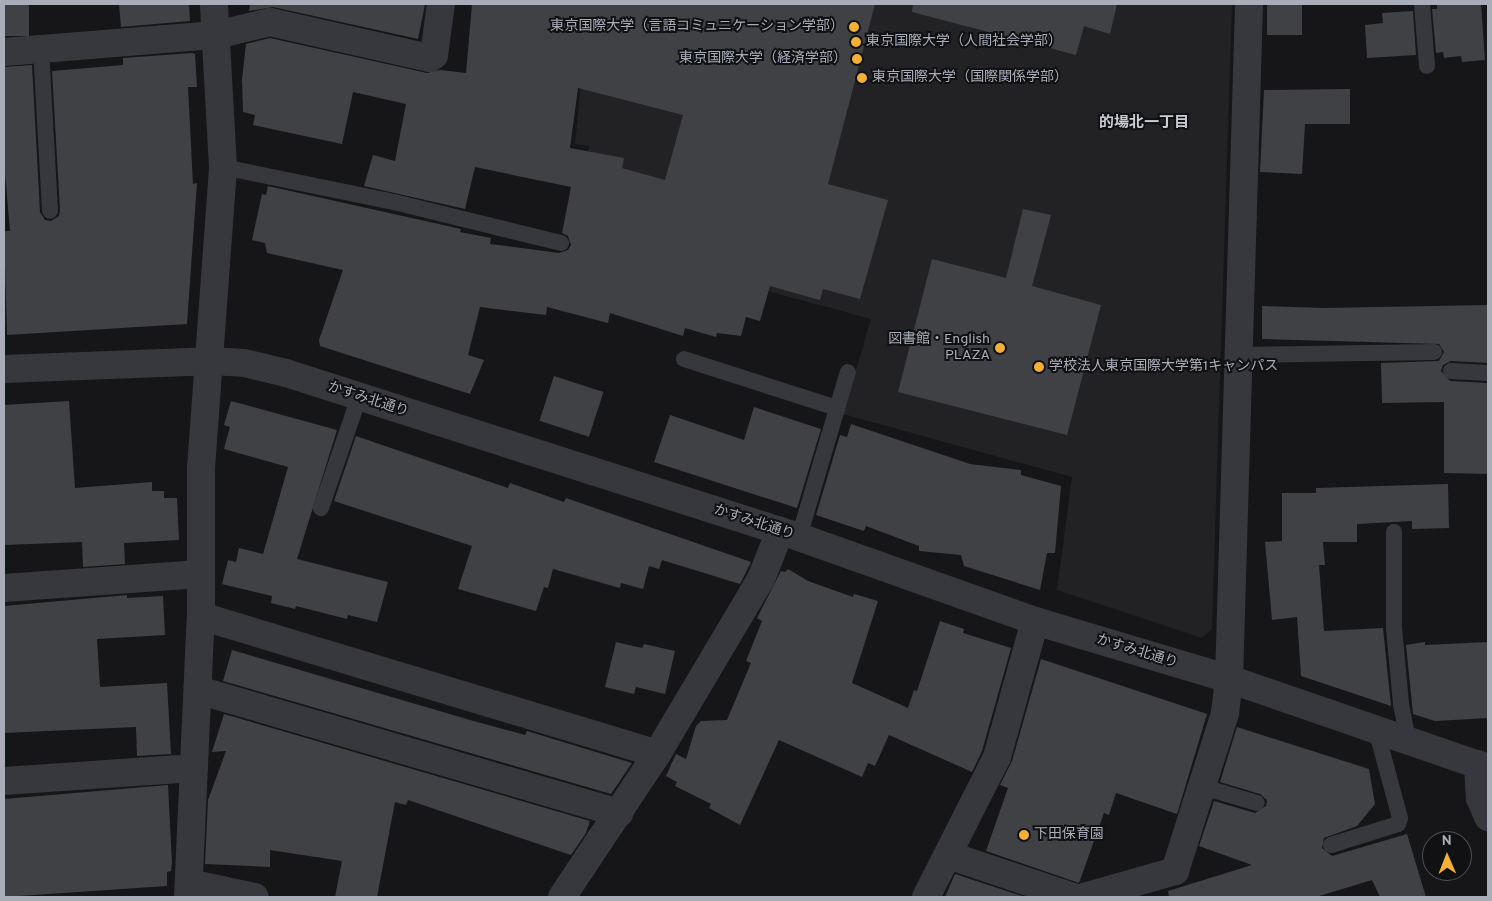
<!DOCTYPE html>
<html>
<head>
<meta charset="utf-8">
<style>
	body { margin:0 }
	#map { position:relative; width:1492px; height:901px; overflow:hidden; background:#161618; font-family:Overpass,"Noto Sans JP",sans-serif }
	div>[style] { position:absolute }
	.built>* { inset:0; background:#222225 }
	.building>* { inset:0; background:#404145; transform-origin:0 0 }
	.service>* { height:16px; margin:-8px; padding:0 8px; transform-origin:8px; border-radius:8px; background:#37383d }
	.minor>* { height:28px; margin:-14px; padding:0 14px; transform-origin:14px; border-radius:14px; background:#37383d }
	.tertiary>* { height:28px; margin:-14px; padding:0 14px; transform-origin:14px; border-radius:14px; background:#37383d }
	.dots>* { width:14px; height:14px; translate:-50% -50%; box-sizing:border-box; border:2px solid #111113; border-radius:50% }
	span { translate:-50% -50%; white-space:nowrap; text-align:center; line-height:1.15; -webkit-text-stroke:4px #111113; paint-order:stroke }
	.poi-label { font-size:14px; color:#a8adb8 }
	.right { translate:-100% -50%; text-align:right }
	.left { translate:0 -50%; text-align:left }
	.street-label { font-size:14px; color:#a8adb8 }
	.neighbourhood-label { font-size:15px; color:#c9ccd4; font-weight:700 }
	.frame { position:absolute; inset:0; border:5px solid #a8adb8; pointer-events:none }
	.north { position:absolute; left:1422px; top:831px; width:50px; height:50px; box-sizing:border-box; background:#111113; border:1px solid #4d4f55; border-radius:50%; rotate:359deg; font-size:14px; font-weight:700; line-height:20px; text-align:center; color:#a8adb8 }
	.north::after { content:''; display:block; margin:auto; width:18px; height:22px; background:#f2b134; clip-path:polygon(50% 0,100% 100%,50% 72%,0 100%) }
</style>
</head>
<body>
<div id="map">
	<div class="built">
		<i style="clip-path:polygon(589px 4px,1232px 4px,1212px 629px,1202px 638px,1057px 590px,1072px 477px,843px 414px,871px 319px,576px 239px,589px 146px,575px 144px)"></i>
	</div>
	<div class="building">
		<i style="left:4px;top:4px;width:25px;height:32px"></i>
		<i style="clip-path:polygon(119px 4px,189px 4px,190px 21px,121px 27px)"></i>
		<i style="clip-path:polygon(250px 4px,425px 4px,418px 39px,273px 7px,249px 11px)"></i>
		<i style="clip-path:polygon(evenodd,472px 4px,875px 4px,828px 184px,888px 200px,860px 299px,823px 289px,820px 300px,770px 286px,760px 321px,746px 317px,741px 336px,717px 333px,716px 337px,685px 328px,683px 336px,610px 313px,608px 323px,547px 307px,546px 315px,480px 307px,468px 355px,484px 360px,470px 394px,320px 346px,319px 340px,343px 270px,267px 253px,265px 243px,252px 240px,262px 194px,266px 195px,268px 186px,461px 229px,460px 232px,491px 238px,490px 244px,559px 253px,568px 250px,571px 245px,568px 236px,562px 233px,571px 187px,475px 167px,465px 209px,364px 186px,373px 155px,395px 161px,406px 104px,353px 92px,342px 144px,253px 125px,255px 115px,243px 112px,242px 80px,246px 44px,270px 38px,427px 73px,440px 70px,466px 73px,472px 4px,578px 88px,683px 115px,665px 180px,622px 168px,624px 158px,570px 148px,578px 88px)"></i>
		<i style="clip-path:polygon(913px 4px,1117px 4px,1110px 34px,1084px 26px,1076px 55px,912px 12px)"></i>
		<i style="left:1267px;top:4px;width:35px;height:31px"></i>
		<i style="clip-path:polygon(1437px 4px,1481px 4px,1485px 60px,1462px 62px,1461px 56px,1444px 58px,1443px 52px,1436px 53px,1432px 9px,1437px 9px)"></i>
		<i style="clip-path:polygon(1413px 11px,1416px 55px,1367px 58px,1365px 25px,1383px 23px,1382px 13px)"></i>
		<i style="clip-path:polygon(192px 53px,195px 54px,197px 87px,188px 87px,193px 184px,197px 183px,187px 324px,7px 335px,4px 231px,10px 231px,4px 162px,4px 67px,32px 65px,40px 212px,45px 220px,51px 221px,59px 216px,60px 210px,52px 71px,123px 65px,123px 58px)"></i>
		<i style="clip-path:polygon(1350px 89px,1350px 124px,1305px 124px,1302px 174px,1260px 172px,1264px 90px)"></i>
		<i style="clip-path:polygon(1023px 209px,1051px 215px,1032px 286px,1101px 305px,1067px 435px,898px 392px,932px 259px,1006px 278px)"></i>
		<i style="clip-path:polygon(1488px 305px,1488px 363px,1451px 361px,1443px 365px,1441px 371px,1450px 381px,1488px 383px,1488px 474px,1444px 473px,1444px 402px,1382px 403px,1381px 363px,1439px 361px,1444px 352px,1439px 344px,1262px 339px,1262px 306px,1324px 308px)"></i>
		<i style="left:554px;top:376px;width:52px;height:47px;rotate:18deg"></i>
		<i style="clip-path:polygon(69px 401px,75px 488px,152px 482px,152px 491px,164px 491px,164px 498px,177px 498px,179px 540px,124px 543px,125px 564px,83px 567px,82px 542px,4px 545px,4px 405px)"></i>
		<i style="clip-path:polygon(231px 401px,337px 430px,297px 559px,388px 582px,377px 622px,348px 615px,347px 619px,296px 606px,295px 609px,271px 603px,272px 596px,222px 584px,228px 560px,236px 562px,239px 548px,263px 554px,288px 467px,224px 449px,230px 427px,224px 425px)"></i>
		<i style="clip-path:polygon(754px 407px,821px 429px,797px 508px,654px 462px,670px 415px,744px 440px)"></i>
		<i style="clip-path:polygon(851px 424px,970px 464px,1021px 470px,1021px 475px,1061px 486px,1055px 553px,1047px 553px,1040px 590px,964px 566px,961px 555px,919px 551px,919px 546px,866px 526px,864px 531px,816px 515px,840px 435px,847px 437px)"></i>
		<i style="clip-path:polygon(356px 436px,508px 488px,510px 483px,564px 502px,566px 498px,751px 562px,740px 584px,662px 560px,659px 569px,649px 566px,643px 589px,621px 583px,620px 588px,553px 569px,548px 588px,544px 587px,536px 611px,458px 589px,472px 546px,334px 501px)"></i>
		<i style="clip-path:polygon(1448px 484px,1449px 528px,1412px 529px,1412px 521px,1357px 524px,1357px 542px,1323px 542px,1325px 565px,1319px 565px,1324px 631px,1383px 628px,1391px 706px,1301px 676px,1297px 617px,1272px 620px,1265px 542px,1282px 541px,1282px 493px,1316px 493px,1316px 488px)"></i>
		<i style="clip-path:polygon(788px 569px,808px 581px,853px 597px,854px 594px,878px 601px,852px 683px,908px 708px,914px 690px,917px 691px,940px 621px,964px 629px,963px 633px,1011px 648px,982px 751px,972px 772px,889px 735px,875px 766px,868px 763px,862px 777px,779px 740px,740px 825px,709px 808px,711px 804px,675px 786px,677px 782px,666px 776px,676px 754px,686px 759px,696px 726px,701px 721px,727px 720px,751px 663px,746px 661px,762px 621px,757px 618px,781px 571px,785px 572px)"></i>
		<i style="clip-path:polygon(127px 595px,127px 598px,163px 596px,165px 635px,97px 639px,100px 687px,167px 683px,171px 754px,137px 756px,136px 727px,4px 733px,4px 606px)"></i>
		<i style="clip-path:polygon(616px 642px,642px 648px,644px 644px,675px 651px,665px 694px,636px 687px,634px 694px,605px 687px)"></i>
		<i style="clip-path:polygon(1425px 642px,1425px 645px,1488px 642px,1488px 718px,1435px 721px,1413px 714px,1406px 645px)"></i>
		<i style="clip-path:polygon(232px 650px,470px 720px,525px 735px,527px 731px,632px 763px,611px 794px,223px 681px)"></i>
		<i style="clip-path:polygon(1041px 659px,1207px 714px,1177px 814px,1116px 793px,1109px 815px,1104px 813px,1079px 883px,986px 851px,1008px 788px,1000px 785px,1012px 761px)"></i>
		<i style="clip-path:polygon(224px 714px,590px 821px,586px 833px,571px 855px,408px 800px,406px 805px,395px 802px,377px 897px,335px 897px,342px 861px,270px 850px,270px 867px,205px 864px,208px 800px,226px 751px,212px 752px)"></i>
		<i style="clip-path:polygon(1237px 727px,1369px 769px,1375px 804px,1357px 826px,1324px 838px,1322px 848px,1332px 856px,1407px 834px,1426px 897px,1380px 897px,1372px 880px,1316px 897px,1169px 897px,1168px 891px,1252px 865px,1199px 846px,1214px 801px,1255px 813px,1266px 806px,1267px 800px,1260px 794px,1220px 782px)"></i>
		<i style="clip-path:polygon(168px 785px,172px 863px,171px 871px,167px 872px,167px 886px,4px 897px,4px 799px)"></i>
		<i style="clip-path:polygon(955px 874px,1025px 897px,945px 897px)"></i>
	</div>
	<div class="service">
		<i style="left:1422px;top:4px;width:62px;rotate:85.4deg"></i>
		<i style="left:41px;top:49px;width:162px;rotate:86.8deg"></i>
		<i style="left:223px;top:167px;width:175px;rotate:11.6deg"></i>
		<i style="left:394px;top:202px;width:172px;rotate:13.8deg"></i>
		<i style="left:1239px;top:355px;width:195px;rotate:-0.9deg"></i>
		<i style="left:684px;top:359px;width:161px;rotate:17.8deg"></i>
		<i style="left:1451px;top:371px;width:37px;rotate:3deg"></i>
		<i style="left:321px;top:508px;width:117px;rotate:-71.1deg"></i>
		<i style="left:1394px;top:532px;width:96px;rotate:90deg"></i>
		<i style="left:1394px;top:628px;width:76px;rotate:84.7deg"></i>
		<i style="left:1401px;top:704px;width:37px;rotate:79deg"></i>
		<i style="left:799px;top:537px;width:172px;rotate:-73.5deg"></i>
		<i style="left:1203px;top:787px;width:56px;rotate:16.5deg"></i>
		<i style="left:1331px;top:845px;width:70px;rotate:-17.4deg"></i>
		<i style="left:1398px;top:824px;width:6px;rotate:-72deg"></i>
		<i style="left:1400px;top:818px;width:92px;rotate:-105.1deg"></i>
	</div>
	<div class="minor">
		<i style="left:4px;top:52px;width:213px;rotate:-4.6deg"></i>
		<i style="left:216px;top:35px;width:56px;rotate:-13.5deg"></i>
		<i style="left:270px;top:22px;width:164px;rotate:12.7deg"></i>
		<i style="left:430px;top:58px;width:5px;rotate:-37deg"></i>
		<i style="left:434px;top:55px;width:51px;rotate:-82.2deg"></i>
		<i style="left:4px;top:588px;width:197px;rotate:-4.1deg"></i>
		<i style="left:201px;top:616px;width:476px;rotate:16.8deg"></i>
		<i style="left:198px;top:690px;width:439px;rotate:16.3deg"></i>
		<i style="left:1478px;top:764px;width:34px;rotate:87deg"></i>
		<i style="left:1480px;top:798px;width:21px;rotate:67deg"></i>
		<i style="left:4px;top:781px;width:190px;rotate:-3.9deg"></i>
		<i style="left:948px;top:855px;width:132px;rotate:18.6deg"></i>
		<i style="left:189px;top:883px;width:67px;rotate:12deg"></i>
		<i style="left:188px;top:897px;width:281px;rotate:-87.4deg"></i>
		<i style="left:201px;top:616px;width:148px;rotate:-90deg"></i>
		<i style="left:201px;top:468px;width:302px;rotate:-85.8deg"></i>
		<i style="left:223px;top:167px;width:163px;rotate:-93.2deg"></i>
		<i style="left:562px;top:897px;width:172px;rotate:-56.4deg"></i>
		<i style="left:657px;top:754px;width:204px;rotate:-59.3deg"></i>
		<i style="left:761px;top:579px;width:52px;rotate:-68.4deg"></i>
		<i style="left:926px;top:897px;width:157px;rotate:-63.1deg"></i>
		<i style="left:997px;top:757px;width:141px;rotate:-74.4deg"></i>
		<i style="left:1084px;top:897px;width:95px;rotate:-15.9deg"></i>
		<i style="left:1175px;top:871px;width:166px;rotate:-72.4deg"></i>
		<i style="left:1225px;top:713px;width:34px;rotate:-83deg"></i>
		<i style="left:1229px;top:679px;width:675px;rotate:-88.3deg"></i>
	</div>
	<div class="tertiary">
		<i style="left:4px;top:369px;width:204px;rotate:-2.2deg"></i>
		<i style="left:208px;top:361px;width:36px;rotate:3deg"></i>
		<i style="left:244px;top:363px;width:43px;rotate:13.4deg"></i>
		<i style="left:286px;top:373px;width:539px;rotate:17.73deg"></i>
		<i style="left:799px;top:537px;width:251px;rotate:19.6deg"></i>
		<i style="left:1035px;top:621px;width:202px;rotate:16.6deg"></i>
		<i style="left:1229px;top:679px;width:274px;rotate:19deg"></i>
	</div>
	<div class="dots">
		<i style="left:854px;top:27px;background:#f2b134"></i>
		<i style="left:856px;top:42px;background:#f2b134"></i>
		<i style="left:857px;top:59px;background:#f2b134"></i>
		<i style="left:862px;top:78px;background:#f2b134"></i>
		<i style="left:1000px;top:348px;background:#f2b134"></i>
		<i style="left:1039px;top:367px;background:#f2b134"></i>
		<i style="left:1024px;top:835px;background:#f2b134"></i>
	</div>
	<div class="poi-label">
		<span class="right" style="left:844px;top:27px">東京国際大学（言語コミュニケーション学部）</span>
		<span class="left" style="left:866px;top:42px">東京国際大学（人間社会学部）</span>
		<span class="right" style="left:847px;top:59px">東京国際大学（経済学部）</span>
		<span class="left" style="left:872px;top:78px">東京国際大学（国際関係学部）</span>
		<span class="right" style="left:990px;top:348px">図書館・English<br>PLAZA</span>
		<span class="left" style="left:1049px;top:367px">学校法人東京国際大学第1キャンパス</span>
		<span class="left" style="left:1034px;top:835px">下田保育園</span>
	</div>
	<div class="street-label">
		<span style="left:368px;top:400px;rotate:18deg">かすみ北通り</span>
		<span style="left:754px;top:523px;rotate:18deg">かすみ北通り</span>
		<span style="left:1137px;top:652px;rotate:17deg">かすみ北通り</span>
	</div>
	<div class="neighbourhood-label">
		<span style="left:1144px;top:124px">的場北一丁目</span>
	</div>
	<div class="frame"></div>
	<div class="north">N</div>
</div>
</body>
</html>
